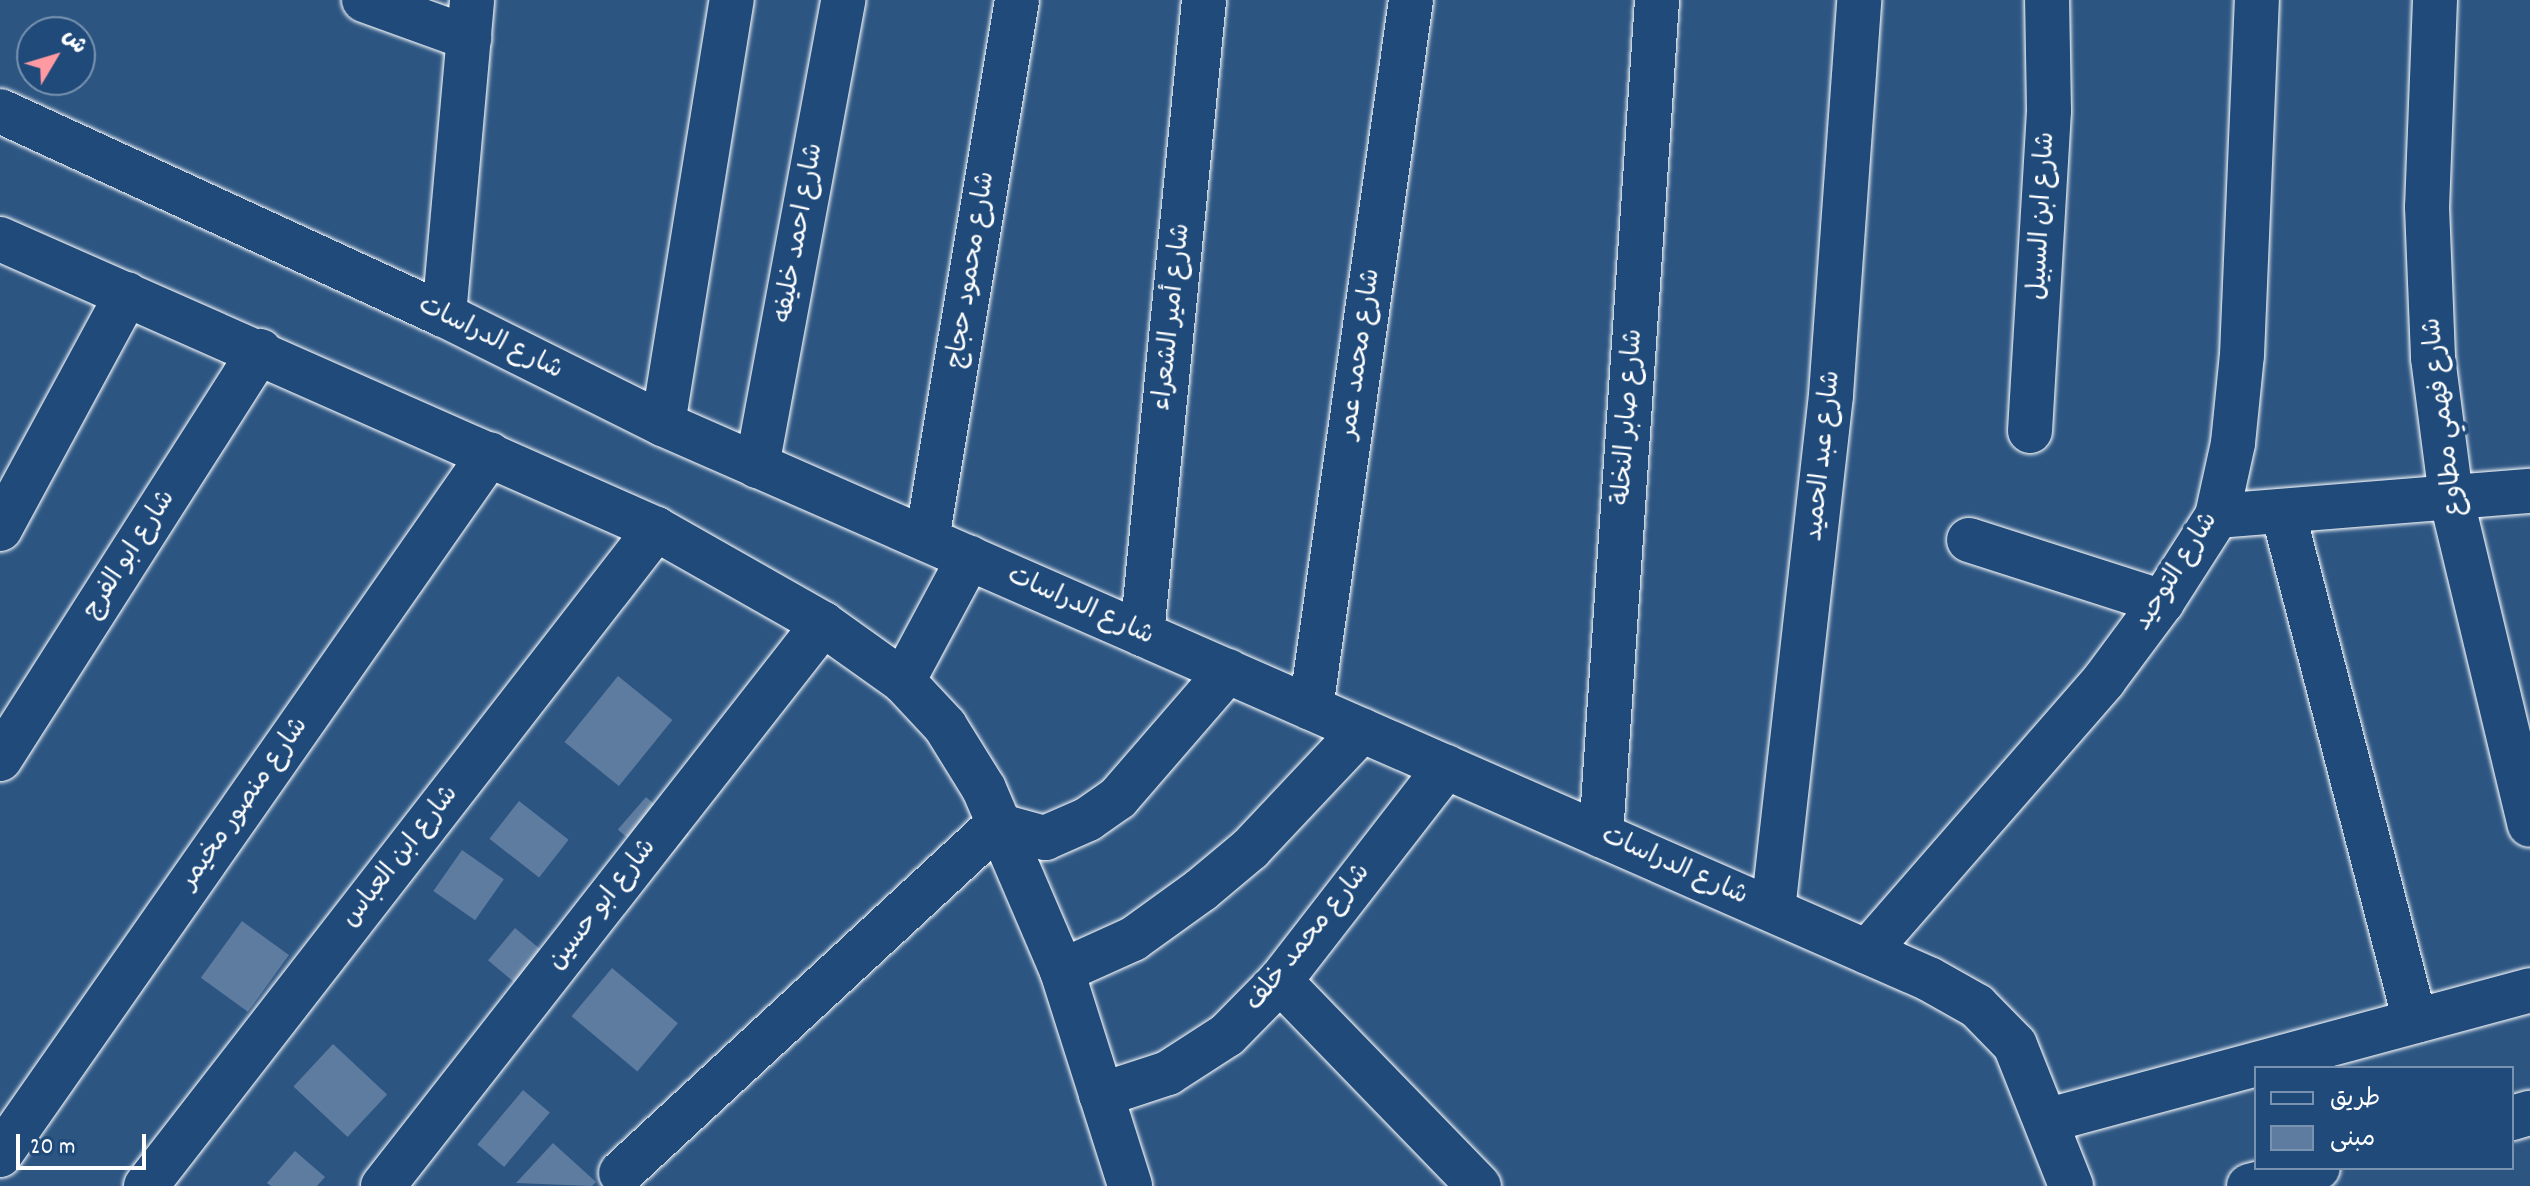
<!DOCTYPE html>
<html>
<head>
<meta charset="utf-8">
<style>
	body { margin:0 }
	#map { position:relative; width:2530px; height:1186px; overflow:hidden; background:#2c5582; font-family:Dekko,"Playpen Sans Arabic",sans-serif }
	div>[style] { position:absolute }
	.building>* { inset:0; background:#5e7c9f; transform-origin:0 0 }
	.roads { filter:drop-shadow(0 0 2px #fff) drop-shadow(0 0 2px #fff) }
	.minor>* { height:44px; margin:-22px; padding:0 22px; transform-origin:22px; border-radius:22px; background:#1f4a7a }
	span { translate:-50% -50%; white-space:nowrap; text-align:center; line-height:1.15; -webkit-text-stroke:8px #1f4a7a; paint-order:stroke }
	.street-label { font-size:26px; color:#fff }
	.legend { position:absolute; left:2254px; top:1066px; width:260px; height:104px; box-sizing:border-box; background:#1f4a7a; border:2px solid #7992af; margin:0; padding:10px 14px; list-style:none; font-size:24px; color:#fff }
	.legend li { display:flex; align-items:center; gap:16px; height:40px }
	.legend b { width:40px; border:2px solid #7992af }
	.north { position:absolute; left:16px; top:16px; width:80px; height:80px; box-sizing:border-box; background:#1f4a7a; border:2px solid #7992af; border-radius:50%; rotate:52deg; font-size:22px; font-weight:700; line-height:32px; text-align:center; color:#fff }
	.north::after { content:''; display:block; margin:auto; width:28px; height:36px; background:#ff9aa2; clip-path:polygon(50% 0,100% 100%,50% 72%,0 100%) }
	.scale { position:absolute; left:16px; top:1134px; width:130px; height:36px; box-sizing:border-box; border:4px solid #fff; border-top:0; padding-left:10px; font-size:24px; line-height:28px; white-space:nowrap; color:#fff; -webkit-text-stroke:6px #1f4a7a; paint-order:stroke }
</style>
</head>
<body>
<div id="map">
	<div class="building">
		<i style="left:618px;top:676px;width:70px;height:85px;rotate:39deg"></i>
		<i style="left:646px;top:797px;width:57px;height:43px;rotate:41deg"></i>
		<i style="left:519px;top:801px;width:63px;height:48px;rotate:38deg"></i>
		<i style="left:462px;top:850px;width:51px;height:50px;rotate:35deg"></i>
		<i style="left:242px;top:921px;width:58px;height:70px;rotate:36deg"></i>
		<i style="left:515px;top:928px;width:47px;height:42px;rotate:40deg"></i>
		<i style="left:612px;top:968px;width:86px;height:63px;rotate:40deg"></i>
		<i style="left:333px;top:1044px;width:74px;height:58px;rotate:43deg"></i>
		<i style="left:523px;top:1090px;width:35px;height:71px;rotate:40deg"></i>
		<i style="clip-path:polygon(553px 1143px,596px 1182px,592px 1186px,516px 1183px)"></i>
		<i style="clip-path:polygon(295px 1151px,325px 1177px,317px 1186px,271px 1186px,267px 1183px)"></i>
	</div>
	<div class="roads">
		<div class="minor">
			<i style="left:364px;top:0;width:112px;rotate:19.9deg"></i>
			<i style="left:2435px;top:0;width:207px;rotate:92.2deg"></i>
			<i style="left:2427px;top:207px;width:151px;rotate:87.7deg"></i>
			<i style="left:2433px;top:358px;width:140px;rotate:82.6deg"></i>
			<i style="left:2451px;top:497px;width:337px;rotate:76.5deg"></i>
			<i style="left:0;top:111px;width:489px;rotate:24.7deg"></i>
			<i style="left:444px;top:315px;width:245px;rotate:26.5deg"></i>
			<i style="left:663px;top:424px;width:1382px;rotate:23.67deg"></i>
			<i style="left:1929px;top:979px;width:55px;rotate:29.4deg"></i>
			<i style="left:1977px;top:1006px;width:54px;rotate:45.7deg"></i>
			<i style="left:2015px;top:1045px;width:152px;rotate:68.3deg"></i>
			<i style="left:0;top:239px;width:717px;rotate:23.85deg"></i>
			<i style="left:656px;top:529px;width:192px;rotate:29.6deg"></i>
			<i style="left:823px;top:624px;width:98px;rotate:35.5deg"></i>
			<i style="left:903px;top:681px;width:62px;rotate:47deg"></i>
			<i style="left:945px;top:726px;width:74px;rotate:58.2deg"></i>
			<i style="left:984px;top:789px;width:198px;rotate:66.8deg"></i>
			<i style="left:1062px;top:971px;width:225px;rotate:72.4deg"></i>
			<i style="left:444px;top:315px;width:316px;rotate:-84.9deg"></i>
			<i style="left:663px;top:424px;width:430px;rotate:-80.8deg"></i>
			<i style="left:2030px;top:431px;width:321px;rotate:-86.6deg"></i>
			<i style="left:2049px;top:111px;width:111px;rotate:-91deg"></i>
			<i style="left:757px;top:466px;width:474px;rotate:-79.5deg"></i>
			<i style="left:2283px;top:512px;width:526px;rotate:75.46deg"></i>
			<i style="left:2217px;top:516px;width:314px;rotate:-4.6deg"></i>
			<i style="left:0;top:529px;width:267px;rotate:-61.6deg"></i>
			<i style="left:927px;top:539px;width:546px;rotate:-80.52deg"></i>
			<i style="left:1969px;top:540px;width:203px;rotate:17.8deg"></i>
			<i style="left:1142px;top:634px;width:637px;rotate:-84.41deg"></i>
			<i style="left:903px;top:681px;width:140px;rotate:-61.8deg"></i>
			<i style="left:1311px;top:708px;width:715px;rotate:-81.96deg"></i>
			<i style="left:0;top:759px;width:484px;rotate:-57.5deg"></i>
			<i style="left:1601px;top:835px;width:837px;rotate:-86.16deg"></i>
			<i style="left:1773px;top:910px;width:518px;rotate:-83.57deg"></i>
			<i style="left:1831px;top:395px;width:396px;rotate:-85.9deg"></i>
			<i style="left:1867px;top:952px;width:361px;rotate:-48.9deg"></i>
			<i style="left:2104px;top:680px;width:97px;rotate:-53.4deg"></i>
			<i style="left:2162px;top:602px;width:102px;rotate:-57.4deg"></i>
			<i style="left:2217px;top:516px;width:75px;rotate:-77.6deg"></i>
			<i style="left:2233px;top:443px;width:88px;rotate:-84.2deg"></i>
			<i style="left:2242px;top:355px;width:355px;rotate:-87.6deg"></i>
			<i style="left:1062px;top:971px;width:78px;rotate:-24.3deg"></i>
			<i style="left:1133px;top:939px;width:84px;rotate:-35.8deg"></i>
			<i style="left:1201px;top:890px;width:64px;rotate:-39.9deg"></i>
			<i style="left:1250px;top:849px;width:163px;rotate:-46.7deg"></i>
			<i style="left:1280px;top:981px;width:286px;rotate:45.9deg"></i>
			<i style="left:1101px;top:1095px;width:71px;rotate:-18.2deg"></i>
			<i style="left:1168px;top:1073px;width:70px;rotate:-32.8deg"></i>
			<i style="left:1227px;top:1035px;width:76px;rotate:-45.5deg"></i>
			<i style="left:1280px;top:981px;width:271px;rotate:-52.2deg"></i>
			<i style="left:2512px;top:1118px;width:19px;rotate:-16deg"></i>
			<i style="left:2049px;top:1120px;width:498px;rotate:-15.1deg"></i>
			<i style="left:0;top:1155px;width:855px;rotate:-55.05deg"></i>
			<i style="left:621px;top:1173px;width:512px;rotate:-42.79deg"></i>
			<i style="left:997px;top:825px;width:50px;rotate:15.2deg"></i>
			<i style="left:1045px;top:838px;width:47px;rotate:-23.8deg"></i>
			<i style="left:1088px;top:819px;width:37px;rotate:-35deg"></i>
			<i style="left:1118px;top:798px;width:168px;rotate:-49.1deg"></i>
			<i style="left:146px;top:1186px;width:832px;rotate:-52.18deg"></i>
			<i style="left:383px;top:1186px;width:714px;rotate:-51.94deg"></i>
			<i style="left:2249px;top:1186px;width:71px;rotate:-14.6deg"></i>
		</div>
	</div>
	<div class="street-label">
		<span style="left:2043px;top:216px;rotate:-87deg">شارع ابن السبيل</span>
		<span style="left:800px;top:233px;rotate:-80deg">شارع احمد خليفه</span>
		<span style="left:972px;top:270px;rotate:-81deg">شارع محمود حجاج</span>
		<span style="left:1173px;top:317px;rotate:-84deg">شارع أمير الشعراء</span>
		<span style="left:490px;top:339px;rotate:26deg">شارع الدراسات</span>
		<span style="left:1361px;top:354px;rotate:-82deg">شارع محمد عمر</span>
		<span style="left:1629px;top:417px;rotate:-86deg">شارع صابر النخلة</span>
		<span style="left:2445px;top:417px;rotate:-97deg">شارع فهمي مطاوع</span>
		<span style="left:1824px;top:456px;rotate:-84deg">شارع عبد الحميد</span>
		<span style="left:130px;top:555px;rotate:-57deg">شارع ابو الفرج</span>
		<span style="left:2177px;top:572px;rotate:-58deg">شارع التوحيد</span>
		<span style="left:1080px;top:607px;rotate:24deg">شارع الدراسات</span>
		<span style="left:245px;top:804px;rotate:-55deg">شارع منصور مخيمر</span>
		<span style="left:401px;top:857px;rotate:-52deg">شارع ابن العباس</span>
		<span style="left:1674px;top:867px;rotate:24deg">شارع الدراسات</span>
		<span style="left:603px;top:905px;rotate:-52deg">شارع ابو حسين</span>
		<span style="left:1309px;top:938px;rotate:-51deg">شارع محمد خلف</span>
	</div>
	<ul class="legend">
	<li><b style="height:10px;background:#1f4a7a"></b>طريق</li>
	<li><b style="height:22px;background:#5e7c9f"></b>مبنى</li>
	</ul>
	<div class="north">ش</div>
	<div class="scale">20 m</div>
</div>
</body>
</html>
